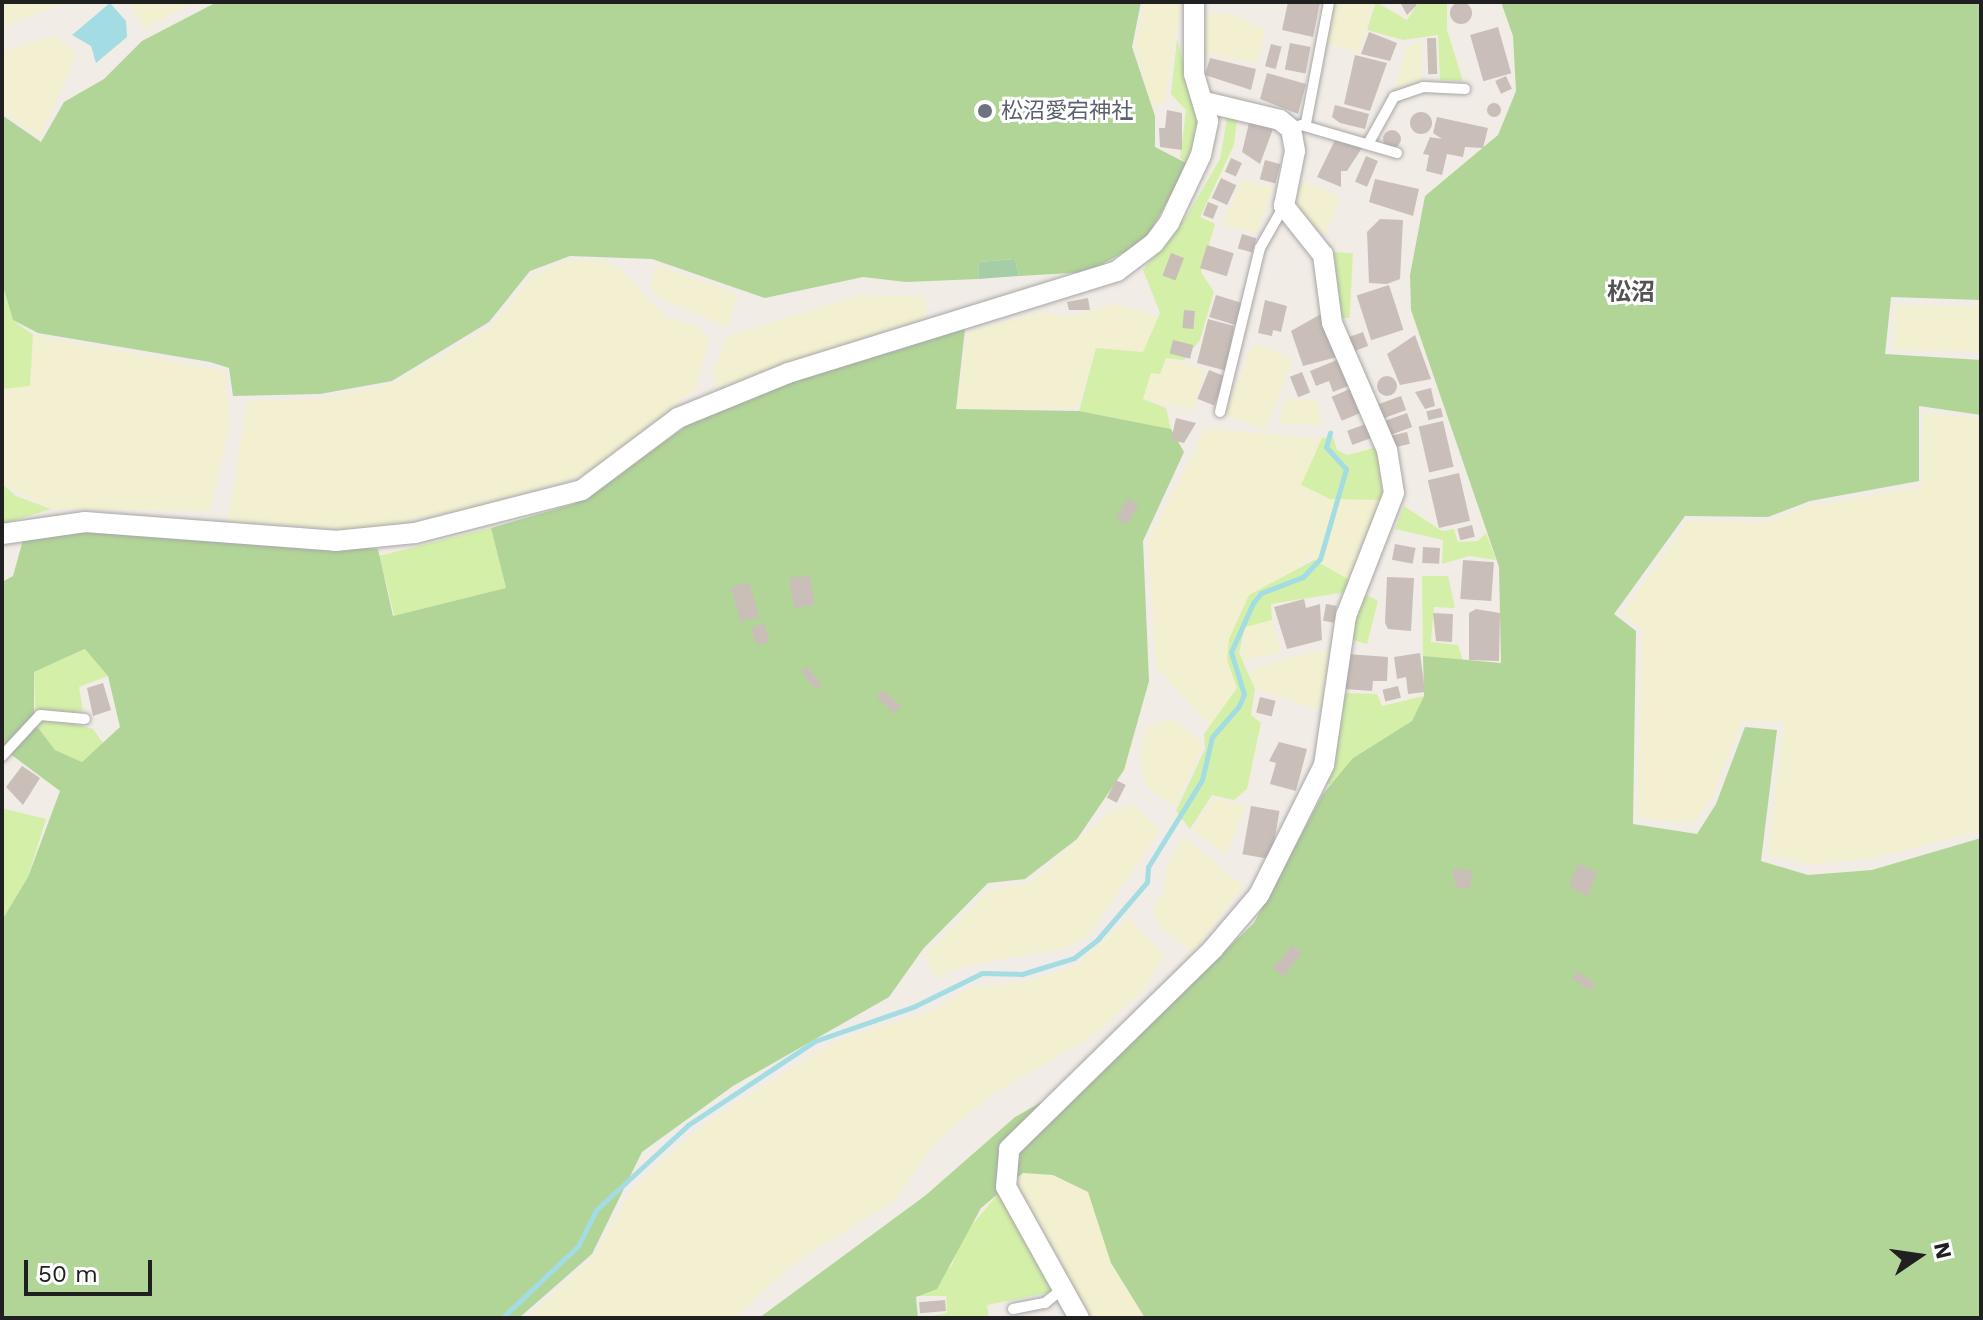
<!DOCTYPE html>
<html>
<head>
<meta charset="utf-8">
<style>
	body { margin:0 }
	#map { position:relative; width:1983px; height:1320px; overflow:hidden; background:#f2ece6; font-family:"Work Sans","Noto Sans JP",sans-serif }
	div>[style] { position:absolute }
	.farmland>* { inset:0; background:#f2f0d0; transform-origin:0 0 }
	.grass>* { inset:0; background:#d4f0a8; transform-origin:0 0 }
	.forest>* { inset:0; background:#b1d597 }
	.cemetery>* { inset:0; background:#a5cda6 }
	.water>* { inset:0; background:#a3dce3 }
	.stream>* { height:5px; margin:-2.5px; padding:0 2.5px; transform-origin:2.5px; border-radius:2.5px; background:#a3dce3 }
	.building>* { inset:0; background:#cabeb9; transform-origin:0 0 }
	.round { border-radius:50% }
	.roads { filter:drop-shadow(0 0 2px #a7a7a7) drop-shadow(0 0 2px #a7a7a7) }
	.lane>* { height:10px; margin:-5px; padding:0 5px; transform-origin:5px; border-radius:5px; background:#fff }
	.street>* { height:20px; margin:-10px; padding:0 10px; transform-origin:10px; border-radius:10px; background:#fff }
	.dots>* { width:22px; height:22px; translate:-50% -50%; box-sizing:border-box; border:4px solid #fff; border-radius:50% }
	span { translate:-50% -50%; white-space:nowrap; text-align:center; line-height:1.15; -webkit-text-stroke:6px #fff; paint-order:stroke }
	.worship-label { font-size:22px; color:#5b616d }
	.left { translate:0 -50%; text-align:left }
	.neighbourhood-label { font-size:24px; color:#535353; font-weight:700 }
	.frame { position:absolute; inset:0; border:4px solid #202020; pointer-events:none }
	.north { position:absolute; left:1879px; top:1216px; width:80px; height:80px; -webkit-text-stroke:6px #fff; paint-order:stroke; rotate:77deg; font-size:22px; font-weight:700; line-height:32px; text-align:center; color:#202020 }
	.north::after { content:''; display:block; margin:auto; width:28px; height:36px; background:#202020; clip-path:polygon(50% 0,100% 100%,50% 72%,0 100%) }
	.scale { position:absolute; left:24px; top:1260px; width:128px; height:36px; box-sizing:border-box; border:4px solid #202020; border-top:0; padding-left:10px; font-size:24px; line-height:28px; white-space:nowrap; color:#202020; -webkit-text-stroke:6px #fff; paint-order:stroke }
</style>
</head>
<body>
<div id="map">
	<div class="farmland">
		<i style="clip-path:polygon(2px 2px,64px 2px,2px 28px)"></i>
		<i style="clip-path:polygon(128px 2px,194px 2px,145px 29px)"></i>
		<i style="clip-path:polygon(1146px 2px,1182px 2px,1164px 105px,1149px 103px,1136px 43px)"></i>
		<i style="clip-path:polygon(1334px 2px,1372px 4px,1359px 53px,1326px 44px)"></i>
		<i style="clip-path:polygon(1208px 14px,1232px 14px,1266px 30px,1257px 63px,1203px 53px)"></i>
		<i style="clip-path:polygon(56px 36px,77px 54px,40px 137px,2px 111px,2px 51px)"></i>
		<i style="clip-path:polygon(1422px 40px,1421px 81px,1395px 88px,1406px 48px)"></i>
		<i style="clip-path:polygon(1242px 180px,1273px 188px,1257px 233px,1222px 224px)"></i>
		<i style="clip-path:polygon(1301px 181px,1340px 197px,1326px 235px,1296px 207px)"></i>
		<i style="clip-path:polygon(600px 260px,620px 268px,666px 318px,698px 326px,709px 339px,696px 388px,592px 472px,497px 503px,359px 531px,228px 522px,247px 401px,319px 399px,393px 384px,489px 328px,533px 276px,566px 261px)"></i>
		<i style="clip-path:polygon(657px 265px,737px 294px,728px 327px,661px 299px,650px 286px)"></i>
		<i style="clip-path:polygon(862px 295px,926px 297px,926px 318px,717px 388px,712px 373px,728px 336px)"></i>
		<i style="clip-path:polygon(1115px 304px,1159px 316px,1143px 352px,1096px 348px,1077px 408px,956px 409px,968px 332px,1041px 312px,1066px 317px)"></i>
		<i style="left:1895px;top:305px;width:86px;height:45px;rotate:1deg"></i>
		<i style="clip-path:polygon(33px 335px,225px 371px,230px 424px,210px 511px,51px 509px,2px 484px,2px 389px,30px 385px)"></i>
		<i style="left:1253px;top:343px;width:43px;height:77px;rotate:21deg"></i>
		<i style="clip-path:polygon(1166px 358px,1205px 370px,1194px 410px,1143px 399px,1151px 373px)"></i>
		<i style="clip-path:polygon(1284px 399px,1317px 400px,1322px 425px,1279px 424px)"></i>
		<i style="clip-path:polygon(1923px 413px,1979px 418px,1981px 831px,1870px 859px,1810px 864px,1768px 854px,1784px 722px,1742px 721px,1713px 796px,1693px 824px,1637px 817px,1643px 630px,1622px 613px,1688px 521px,1767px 523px,1808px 506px,1922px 487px)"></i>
		<i style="clip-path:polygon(1205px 429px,1322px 438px,1302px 485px,1330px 499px,1383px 500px,1350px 580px,1308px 557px,1295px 573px,1249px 595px,1229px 639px,1227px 660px,1237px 687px,1210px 726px,1156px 667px,1148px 542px)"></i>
		<i style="clip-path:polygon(1272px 620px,1281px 652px,1242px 661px,1245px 627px)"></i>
		<i style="clip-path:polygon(1328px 650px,1335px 656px,1328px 712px,1255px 689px,1249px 679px,1253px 669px,1271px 662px)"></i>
		<i style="clip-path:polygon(1173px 719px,1201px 741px,1202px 749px,1174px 807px,1147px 787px,1140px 755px,1146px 727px)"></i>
		<i style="clip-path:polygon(1214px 798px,1246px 806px,1226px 855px,1193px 830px)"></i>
		<i style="clip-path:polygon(1133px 804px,1160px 831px,1089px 935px,1064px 949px,973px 964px,936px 977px,925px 955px,989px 890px,1030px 883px,1109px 812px)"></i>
		<i style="clip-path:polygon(1183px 837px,1244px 886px,1192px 952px,1160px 926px,1152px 909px,1165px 890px,1165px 870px)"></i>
		<i style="clip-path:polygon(1128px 918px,1165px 955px,1144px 989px,1096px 1034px,991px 1095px,934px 1144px,895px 1200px,792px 1265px,735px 1318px,527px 1318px,592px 1259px,635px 1185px,712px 1118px,836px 1041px,931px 1011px,970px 988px,1033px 980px,1077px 965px)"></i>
		<i style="clip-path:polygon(1023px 1173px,1053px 1174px,1088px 1192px,1111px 1263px,1145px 1318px,1084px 1318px,1011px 1182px)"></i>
	</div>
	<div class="grass">
		<i style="clip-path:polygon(1376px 2px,1407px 20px,1419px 2px,1447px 2px,1447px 30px,1463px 81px,1440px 80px,1438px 35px,1403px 40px,1367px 30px)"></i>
		<i style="clip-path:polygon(1177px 39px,1201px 126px,1188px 164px,1180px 158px,1186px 110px,1171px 94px)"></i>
		<i style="clip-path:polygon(1227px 118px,1237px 119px,1234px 145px,1200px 217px,1215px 224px,1201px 272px,1214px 292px,1200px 340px,1184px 360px,1166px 358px,1160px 374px,1151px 373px,1143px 399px,1166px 408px,1171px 429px,1079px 411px,1096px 348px,1143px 352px,1160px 313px,1143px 270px,1187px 216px,1220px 159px)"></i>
		<i style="left:1331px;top:252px;width:22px;height:65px;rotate:3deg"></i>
		<i style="clip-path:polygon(2px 283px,13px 320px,33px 335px,30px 386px,2px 389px)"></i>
		<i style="clip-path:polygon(1333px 437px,1337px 450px,1348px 455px,1377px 447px,1383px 500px,1330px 499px,1301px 485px,1322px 438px)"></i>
		<i style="clip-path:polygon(2px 484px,16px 496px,51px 509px,2px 524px)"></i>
		<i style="clip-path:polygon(1404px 506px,1442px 531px,1454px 529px,1458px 542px,1478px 541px,1486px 533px,1496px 560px,1469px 556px,1442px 564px,1443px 540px,1395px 529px)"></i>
		<i style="left:491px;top:528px;width:62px;height:115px;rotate:76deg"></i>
		<i style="clip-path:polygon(1314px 560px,1350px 580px,1346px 592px,1271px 604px,1272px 620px,1245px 627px,1239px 653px,1255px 689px,1251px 715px,1261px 723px,1247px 789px,1234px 800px,1212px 795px,1190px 829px,1176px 811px,1205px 749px,1204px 734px,1237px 688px,1227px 660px,1229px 639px,1249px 595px)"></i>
		<i style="clip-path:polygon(1422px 576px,1448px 576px,1455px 608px,1434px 607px,1431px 642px,1458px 645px,1463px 661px,1423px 656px)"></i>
		<i style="clip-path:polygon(1363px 593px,1378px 601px,1367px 644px,1349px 639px)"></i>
		<i style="clip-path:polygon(86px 649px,108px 676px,79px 687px,83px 710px,53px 718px,93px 729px,103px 743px,82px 762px,55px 750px,36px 725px,34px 672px)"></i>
		<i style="clip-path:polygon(1345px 693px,1377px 694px,1382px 706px,1424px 696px,1412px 721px,1353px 758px,1335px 785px,1324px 784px)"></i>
		<i style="clip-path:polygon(2px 808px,46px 819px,28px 877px,2px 920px)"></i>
		<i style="clip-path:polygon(1003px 1188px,1052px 1292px,987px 1305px,989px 1318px,921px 1318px,947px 1313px,946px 1296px,916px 1296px,952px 1265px,962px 1237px)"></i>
	</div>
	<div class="forest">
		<i style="clip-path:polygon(217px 2px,1141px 2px,1132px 47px,1155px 116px,1155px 147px,1188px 164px,1146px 240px,1088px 272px,1019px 276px,1015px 259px,979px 262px,978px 279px,906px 282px,863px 277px,765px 298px,652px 259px,570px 256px,530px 271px,489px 322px,392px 381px,320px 394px,233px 396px,229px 368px,210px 362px,38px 333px,13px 320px,2px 283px,2px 115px,41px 142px,64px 102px,104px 79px,142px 41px)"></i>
		<i style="clip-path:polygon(1501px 2px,1981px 2px,1981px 300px,1891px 297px,1885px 354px,1981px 360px,1981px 415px,1919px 406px,1919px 481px,1810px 501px,1768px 517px,1685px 516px,1614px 614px,1636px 631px,1633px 824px,1697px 834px,1716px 804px,1745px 727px,1777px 730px,1761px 861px,1808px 875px,1872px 870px,1981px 838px,1981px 1318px,1145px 1318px,1111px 1263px,1088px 1192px,1053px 1175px,1023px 1173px,981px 1208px,937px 1289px,916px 1297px,918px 1318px,759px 1318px,926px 1195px,1015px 1117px,1105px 1066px,1254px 923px,1323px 794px,1353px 758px,1412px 721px,1424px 696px,1423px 656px,1501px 663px,1499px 567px,1411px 310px,1410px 275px,1425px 196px,1498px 135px,1516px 91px,1513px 36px)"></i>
		<i style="clip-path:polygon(965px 329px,956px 409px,1079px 411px,1171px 429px,1184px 452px,1143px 541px,1149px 681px,1124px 770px,1077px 839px,1025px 879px,988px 883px,923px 949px,889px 997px,733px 1086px,642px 1152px,592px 1254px,519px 1318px,2px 1318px,2px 920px,28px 877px,60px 791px,9px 753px,36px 725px,55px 750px,82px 762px,120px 727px,108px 676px,85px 649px,34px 672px,34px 718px,2px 752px,2px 582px,13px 576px,23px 540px,48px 529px,124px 529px,378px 549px,393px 616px,506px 588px,491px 528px,574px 504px,717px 405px)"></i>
	</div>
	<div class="cemetery">
		<i style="clip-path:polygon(1015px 259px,1019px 276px,978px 279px,979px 262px)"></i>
	</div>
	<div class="water">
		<i style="clip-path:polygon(110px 3px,126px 21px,127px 37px,96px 63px,91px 46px,72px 35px)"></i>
	</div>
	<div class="stream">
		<i style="left:502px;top:1318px;width:105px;rotate:-43.5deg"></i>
		<i style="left:578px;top:1246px;width:40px;rotate:-63.4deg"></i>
		<i style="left:596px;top:1210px;width:125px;rotate:-42.7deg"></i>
		<i style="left:688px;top:1125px;width:152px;rotate:-33.5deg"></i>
		<i style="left:815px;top:1041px;width:104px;rotate:-19.1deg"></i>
		<i style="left:913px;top:1007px;width:77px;rotate:-26.2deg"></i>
		<i style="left:982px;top:973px;width:40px;rotate:1.4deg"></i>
		<i style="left:1022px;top:974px;width:54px;rotate:-17.1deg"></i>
		<i style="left:1074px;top:958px;width:31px;rotate:-38deg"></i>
		<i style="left:1098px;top:939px;width:75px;rotate:-49.3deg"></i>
		<i style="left:1147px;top:882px;width:15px;rotate:-86deg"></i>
		<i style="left:1148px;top:867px;width:102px;rotate:-58.2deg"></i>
		<i style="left:1202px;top:780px;width:44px;rotate:-76.9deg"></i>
		<i style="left:1212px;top:737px;width:41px;rotate:-48.9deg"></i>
		<i style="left:1239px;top:706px;width:13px;rotate:-67deg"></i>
		<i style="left:1244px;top:694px;width:44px;rotate:-107.2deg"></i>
		<i style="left:1231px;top:652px;width:54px;rotate:-65.8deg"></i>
		<i style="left:1253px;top:603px;width:13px;rotate:-51deg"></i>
		<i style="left:1261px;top:593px;width:45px;rotate:-20.9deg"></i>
		<i style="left:1303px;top:577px;width:25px;rotate:-47deg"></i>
		<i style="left:1320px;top:559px;width:94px;rotate:-73.9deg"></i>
		<i style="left:1346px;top:469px;width:30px;rotate:-132deg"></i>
		<i style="left:1326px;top:447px;width:15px;rotate:-74deg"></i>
	</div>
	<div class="building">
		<i class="round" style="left:1450px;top:2px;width:22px;height:22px"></i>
		<i style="clip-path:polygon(1288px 2px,1320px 2px,1313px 37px,1282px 30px)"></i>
		<i style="clip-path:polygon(1400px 2px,1414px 2px,1417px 5px,1407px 15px)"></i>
		<i style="left:1498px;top:27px;width:48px;height:29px;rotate:74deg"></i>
		<i style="clip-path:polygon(1369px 32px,1397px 43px,1390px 61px,1361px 54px)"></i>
		<i style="left:1436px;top:38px;width:36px;height:9px;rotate:88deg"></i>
		<i style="left:1290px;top:43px;width:21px;height:27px;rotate:11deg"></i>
		<i style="left:1271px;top:44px;width:11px;height:23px;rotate:15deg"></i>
		<i style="clip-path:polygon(1355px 55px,1387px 63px,1370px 111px,1344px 104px)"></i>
		<i style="clip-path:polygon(1210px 58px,1256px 69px,1251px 90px,1205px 75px)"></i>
		<i style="clip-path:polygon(1267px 73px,1306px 84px,1298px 114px,1260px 99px)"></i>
		<i style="left:1506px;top:76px;width:14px;height:12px;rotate:65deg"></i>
		<i class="round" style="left:977px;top:102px;width:18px;height:18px"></i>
		<i class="round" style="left:1487px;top:103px;width:14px;height:14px"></i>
		<i style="clip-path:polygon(1335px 105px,1369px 114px,1365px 129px,1340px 123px,1332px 117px)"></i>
		<i style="clip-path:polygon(1167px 110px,1182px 113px,1182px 150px,1160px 147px,1159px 128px,1165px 128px)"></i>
		<i class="round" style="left:1410px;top:112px;width:22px;height:22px"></i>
		<i style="clip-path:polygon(1437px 117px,1488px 128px,1483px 148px,1465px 147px,1463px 157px,1447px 154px,1442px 175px,1426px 171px,1429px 155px,1423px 154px,1430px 137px,1442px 139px,1433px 133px)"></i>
		<i style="clip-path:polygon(1249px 123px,1273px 129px,1260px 164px,1242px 152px)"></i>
		<i class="round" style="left:1383px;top:130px;width:18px;height:18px"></i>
		<i style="clip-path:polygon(1336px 138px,1362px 148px,1347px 171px,1341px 171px,1341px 187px,1317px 177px)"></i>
		<i style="left:1366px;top:156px;width:13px;height:28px;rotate:23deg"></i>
		<i style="left:1231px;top:158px;width:12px;height:15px;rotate:24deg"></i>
		<i style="left:1265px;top:160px;width:16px;height:20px;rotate:15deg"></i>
		<i style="left:1221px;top:178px;width:17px;height:22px;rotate:25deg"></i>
		<i style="clip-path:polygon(1375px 179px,1419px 189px,1413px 216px,1369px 202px)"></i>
		<i style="left:1208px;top:202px;width:11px;height:14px;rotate:22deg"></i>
		<i style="clip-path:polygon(1380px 219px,1403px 220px,1400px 279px,1387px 284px,1369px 283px,1367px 232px)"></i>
		<i style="left:1242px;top:234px;width:15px;height:15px;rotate:16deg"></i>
		<i style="left:1207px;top:245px;width:28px;height:24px;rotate:17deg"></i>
		<i style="left:1171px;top:253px;width:14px;height:24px;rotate:21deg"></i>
		<i style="left:1389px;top:285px;width:47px;height:34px;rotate:72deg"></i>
		<i style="left:1216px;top:295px;width:27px;height:23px;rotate:17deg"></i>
		<i style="clip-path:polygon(1088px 298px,1090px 310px,1069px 310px,1067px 302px)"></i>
		<i style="clip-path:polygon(1265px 300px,1287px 306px,1281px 332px,1273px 330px,1272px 336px,1258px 333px)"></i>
		<i style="left:1184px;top:310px;width:11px;height:18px;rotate:5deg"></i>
		<i style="clip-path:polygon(1321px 314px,1337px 357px,1303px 366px,1291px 331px)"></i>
		<i style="clip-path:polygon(1208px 319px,1234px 326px,1227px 371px,1197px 363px)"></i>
		<i style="left:1363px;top:332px;width:15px;height:17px;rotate:70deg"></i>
		<i style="clip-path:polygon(1415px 335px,1431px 379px,1400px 385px,1387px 354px)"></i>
		<i style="left:1173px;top:340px;width:21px;height:14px;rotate:14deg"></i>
		<i style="clip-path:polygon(1337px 360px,1348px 386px,1333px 392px,1329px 381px,1316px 386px,1310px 371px)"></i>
		<i style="left:1209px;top:370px;width:18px;height:31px;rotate:22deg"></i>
		<i style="left:1302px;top:372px;width:22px;height:13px;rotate:68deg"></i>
		<i class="round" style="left:1377px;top:376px;width:20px;height:20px"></i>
		<i style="clip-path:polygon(1431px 388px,1435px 406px,1425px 409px,1415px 392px)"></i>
		<i style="left:1350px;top:389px;width:26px;height:20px;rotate:67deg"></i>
		<i style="left:1401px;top:396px;width:15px;height:24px;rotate:70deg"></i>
		<i style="left:1441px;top:408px;width:9px;height:15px;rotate:77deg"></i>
		<i style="left:1407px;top:413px;width:15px;height:23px;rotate:70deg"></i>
		<i style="clip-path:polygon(1176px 418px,1196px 423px,1184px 443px,1171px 440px)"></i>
		<i style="left:1443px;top:421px;width:47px;height:25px;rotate:77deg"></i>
		<i style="left:1366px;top:424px;width:15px;height:20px;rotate:70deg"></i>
		<i style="left:1407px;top:432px;width:12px;height:16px;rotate:76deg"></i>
		<i style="left:1459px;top:473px;width:49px;height:32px;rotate:77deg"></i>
		<i style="left:1128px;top:498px;width:13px;height:23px;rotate:32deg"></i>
		<i style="left:1472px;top:525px;width:12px;height:15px;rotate:76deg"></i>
		<i style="left:1395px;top:544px;width:21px;height:16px;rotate:11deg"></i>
		<i style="left:1423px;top:547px;width:17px;height:16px;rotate:3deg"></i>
		<i style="left:1463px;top:560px;width:31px;height:39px;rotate:4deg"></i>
		<i style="left:810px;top:575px;width:30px;height:21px;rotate:81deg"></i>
		<i style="clip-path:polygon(1387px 577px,1414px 578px,1411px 631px,1388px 629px,1385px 623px)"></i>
		<i style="left:749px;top:582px;width:36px;height:19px;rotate:74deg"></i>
		<i style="clip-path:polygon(1304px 599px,1306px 608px,1320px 604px,1322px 640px,1287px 649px,1274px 607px)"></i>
		<i style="left:1326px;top:604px;width:11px;height:17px;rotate:10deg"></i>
		<i style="clip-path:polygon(1476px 609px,1500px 613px,1499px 661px,1469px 660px,1469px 613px)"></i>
		<i style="clip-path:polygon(1433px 613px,1453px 614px,1452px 642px,1436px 641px)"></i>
		<i style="left:764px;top:623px;width:19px;height:14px;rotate:72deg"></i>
		<i style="clip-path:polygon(1420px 653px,1425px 692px,1408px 694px,1406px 677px,1397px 679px,1394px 657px)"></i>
		<i style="clip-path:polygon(1347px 654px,1388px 657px,1387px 681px,1373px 681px,1372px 691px,1345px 689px)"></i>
		<i style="left:807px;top:666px;width:24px;height:8px;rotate:52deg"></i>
		<i style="clip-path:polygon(103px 683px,111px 710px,93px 716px,87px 688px)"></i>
		<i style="left:1398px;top:686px;width:12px;height:16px;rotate:76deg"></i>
		<i style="left:883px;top:690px;width:24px;height:10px;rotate:42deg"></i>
		<i style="left:1260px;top:697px;width:16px;height:16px;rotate:14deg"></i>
		<i style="clip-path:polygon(1279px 742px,1307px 749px,1296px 791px,1270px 784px,1276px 763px,1269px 761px)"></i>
		<i style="clip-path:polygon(22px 766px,40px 778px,23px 805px,6px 787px)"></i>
		<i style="left:1116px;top:780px;width:11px;height:20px;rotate:27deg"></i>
		<i style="left:1251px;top:806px;width:29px;height:49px;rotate:10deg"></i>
		<i style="clip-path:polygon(1578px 864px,1598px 872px,1587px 897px,1569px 886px)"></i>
		<i style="clip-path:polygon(1452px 869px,1472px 870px,1470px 889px,1456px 888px)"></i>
		<i style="left:1292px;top:945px;width:13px;height:30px;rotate:39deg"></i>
		<i style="clip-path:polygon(1576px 971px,1595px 983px,1591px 991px,1572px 978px)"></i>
		<i style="left:945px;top:1300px;width:11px;height:26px;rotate:85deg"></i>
	</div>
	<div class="roads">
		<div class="lane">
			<i style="left:1306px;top:123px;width:123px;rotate:-79.2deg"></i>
			<i style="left:1301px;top:125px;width:100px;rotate:16.3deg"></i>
			<i style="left:1368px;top:144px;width:54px;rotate:-61deg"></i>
			<i style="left:1394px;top:97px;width:31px;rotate:-19deg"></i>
			<i style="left:1423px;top:87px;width:42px;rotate:2.7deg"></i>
			<i style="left:1220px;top:412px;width:169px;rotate:-76.3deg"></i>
			<i style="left:1260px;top:248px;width:48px;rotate:-60.3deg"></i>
			<i style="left:2px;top:756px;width:56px;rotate:-47.2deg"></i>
			<i style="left:40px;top:715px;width:45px;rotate:5.1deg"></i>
			<i style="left:1013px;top:1309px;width:33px;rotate:-11deg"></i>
			<i style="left:1045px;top:1303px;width:22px;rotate:-39deg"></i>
		</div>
		<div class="street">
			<i style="left:2px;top:534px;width:84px;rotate:-8.2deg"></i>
			<i style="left:85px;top:522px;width:251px;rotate:4.3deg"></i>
			<i style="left:335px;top:541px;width:80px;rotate:-5.7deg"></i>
			<i style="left:415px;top:533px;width:172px;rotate:-14.4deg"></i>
			<i style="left:582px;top:490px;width:120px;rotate:-36.9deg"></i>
			<i style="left:678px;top:418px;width:119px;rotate:-22.2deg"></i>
			<i style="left:788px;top:373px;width:344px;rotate:-17.2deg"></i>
			<i style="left:1117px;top:271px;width:46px;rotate:-37.1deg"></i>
			<i style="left:1154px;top:243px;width:25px;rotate:-53deg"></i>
			<i style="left:1169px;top:223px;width:75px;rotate:-64.8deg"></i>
			<i style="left:1201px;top:155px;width:35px;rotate:-78deg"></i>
			<i style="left:1208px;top:121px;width:49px;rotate:-106.6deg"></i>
			<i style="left:1194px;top:74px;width:72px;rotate:-90deg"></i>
			<i style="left:1079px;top:1318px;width:150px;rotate:-119.1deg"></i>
			<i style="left:1006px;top:1187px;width:38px;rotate:-85deg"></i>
			<i style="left:1009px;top:1149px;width:286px;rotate:-44.4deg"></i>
			<i style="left:1213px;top:949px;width:71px;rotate:-49.6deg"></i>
			<i style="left:1259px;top:895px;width:145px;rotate:-63.4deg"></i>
			<i style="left:1324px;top:765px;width:151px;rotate:-81.6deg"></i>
			<i style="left:1346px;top:616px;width:132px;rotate:-68.7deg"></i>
			<i style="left:1394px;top:493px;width:44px;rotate:-99.2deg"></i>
			<i style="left:1387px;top:450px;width:138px;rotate:-113.4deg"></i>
			<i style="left:1332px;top:323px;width:69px;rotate:-97.5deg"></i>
			<i style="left:1323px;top:255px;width:63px;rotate:-128.5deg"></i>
			<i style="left:1284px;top:206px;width:56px;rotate:-78.7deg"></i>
			<i style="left:1295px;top:151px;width:22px;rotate:-100deg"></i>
			<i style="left:1291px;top:129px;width:14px;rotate:-141deg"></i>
			<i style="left:1280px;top:120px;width:77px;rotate:-166.5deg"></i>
		</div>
	</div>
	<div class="dots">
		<i style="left:985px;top:111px;background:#6b7280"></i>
	</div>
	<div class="worship-label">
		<span class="left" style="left:1001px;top:111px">松沼愛宕神社</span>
	</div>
	<div class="neighbourhood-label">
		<span style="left:1631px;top:293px">松沼</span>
	</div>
	<div class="frame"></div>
	<div class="north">N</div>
	<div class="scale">50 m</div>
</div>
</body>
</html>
